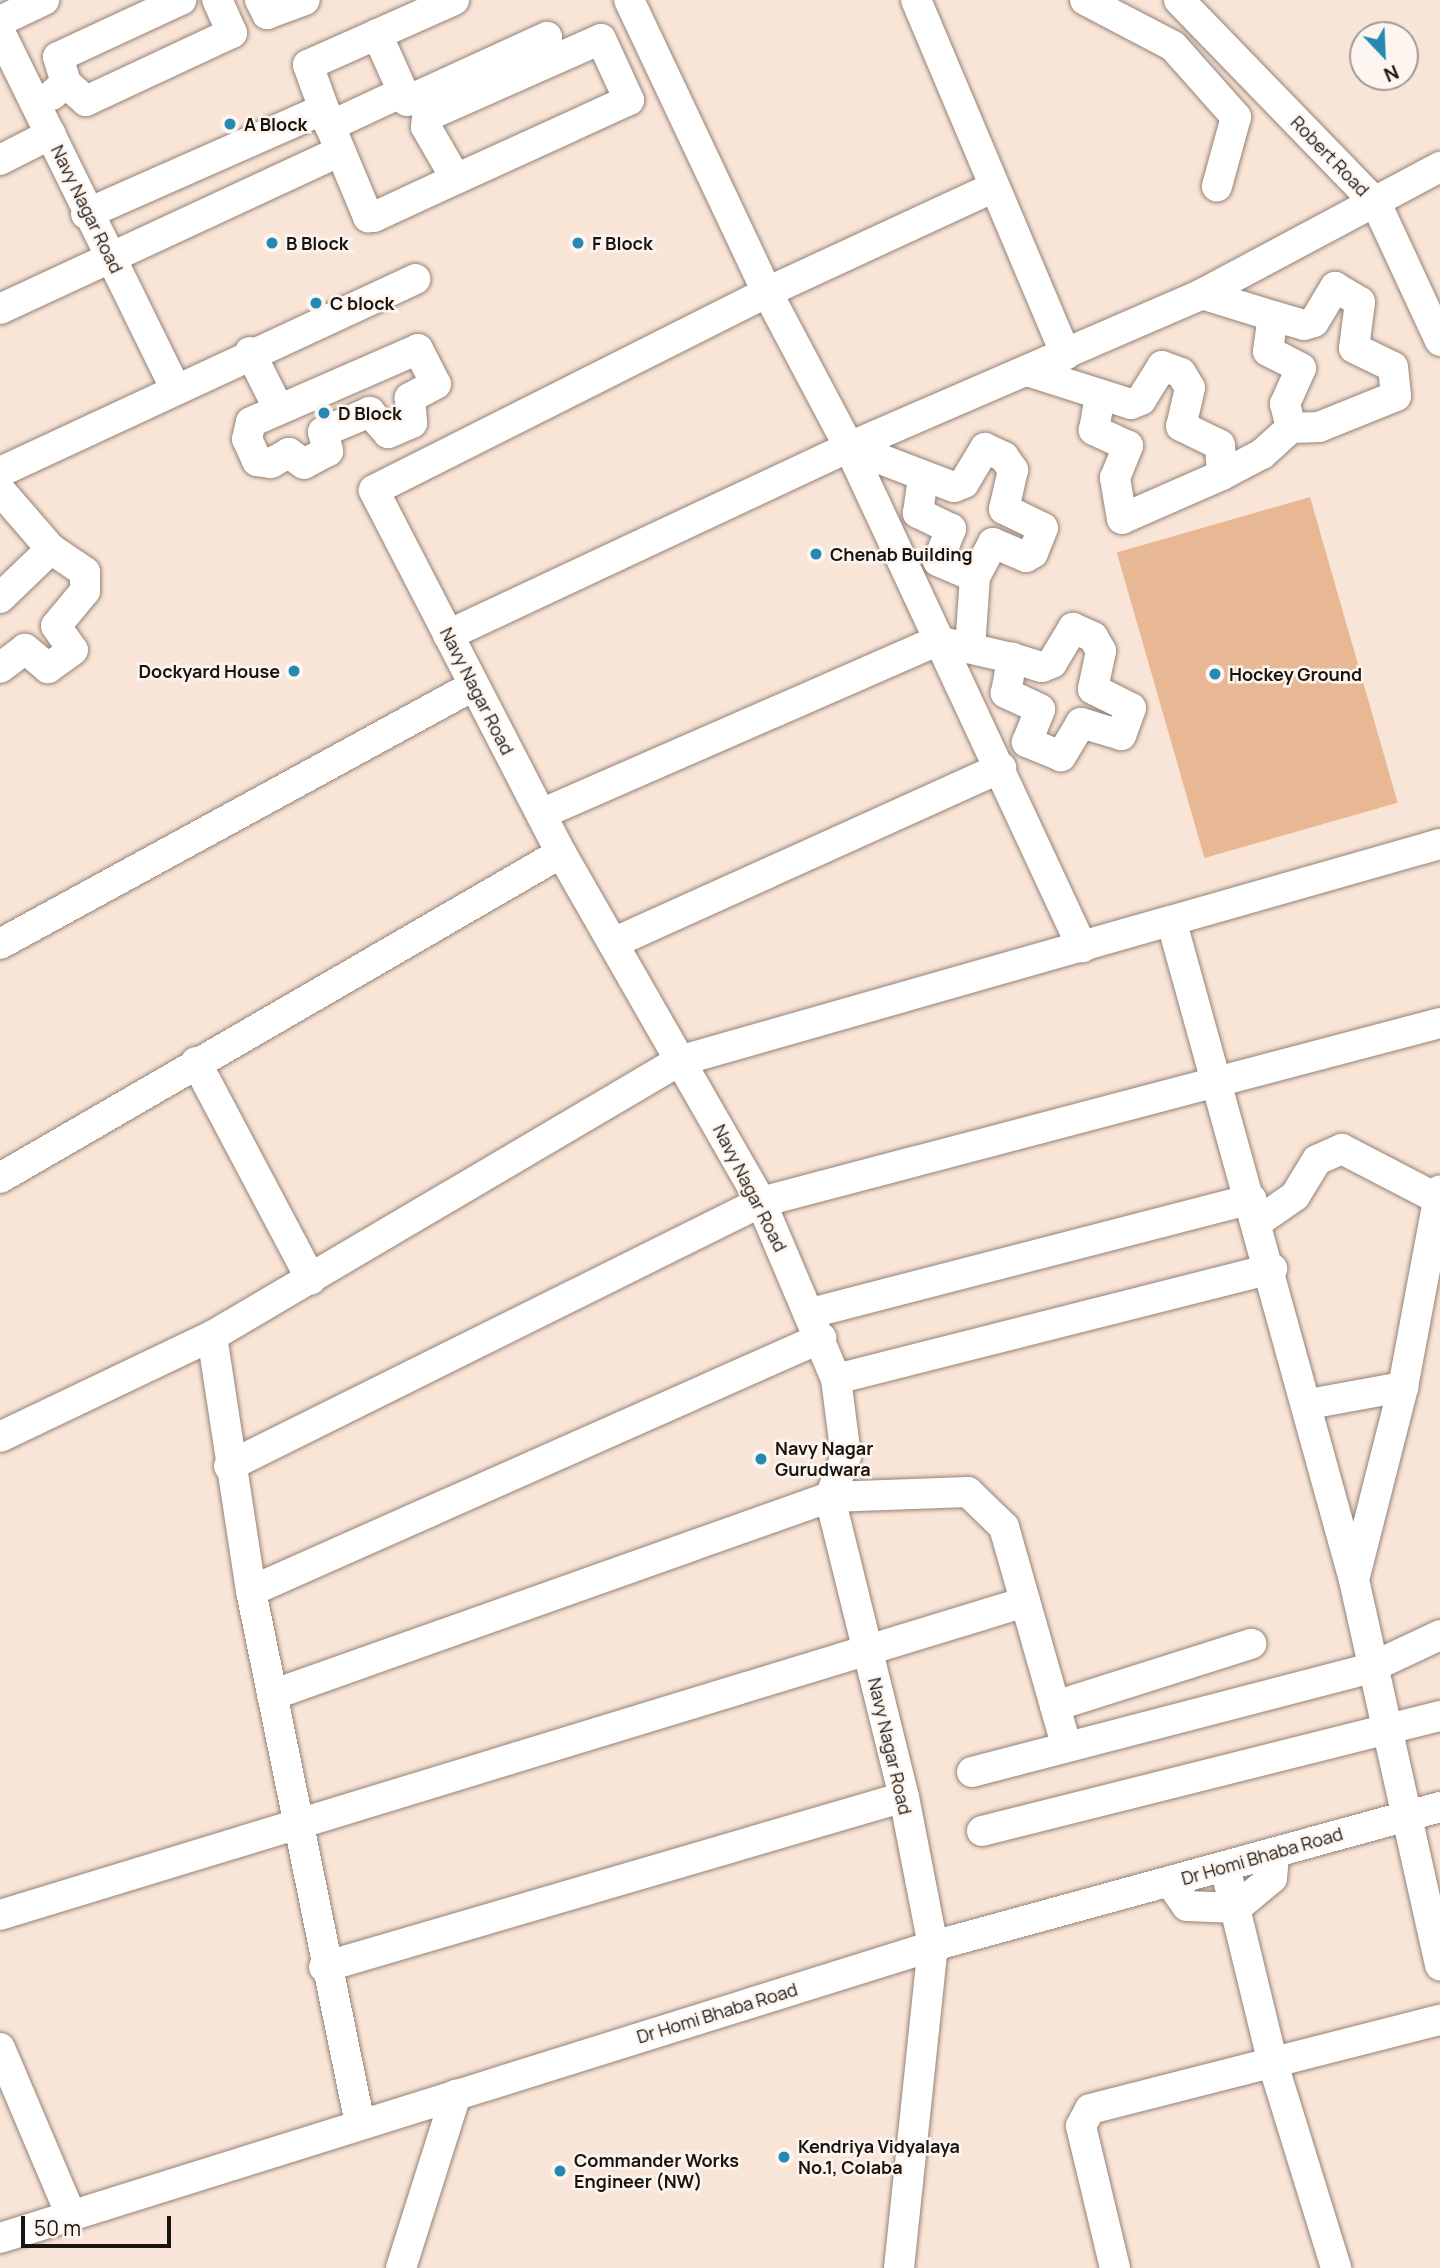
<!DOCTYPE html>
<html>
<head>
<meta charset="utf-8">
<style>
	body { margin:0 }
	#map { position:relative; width:1440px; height:2268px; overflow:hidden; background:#f9e5d7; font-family:Manrope,sans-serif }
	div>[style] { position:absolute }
	.green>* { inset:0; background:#e8b793; transform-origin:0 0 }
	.roads { filter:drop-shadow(0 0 2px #948275) drop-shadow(0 0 2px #948275) }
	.minor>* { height:30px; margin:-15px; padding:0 15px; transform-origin:15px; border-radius:15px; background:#fff }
	.dots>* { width:19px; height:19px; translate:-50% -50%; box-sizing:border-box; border:4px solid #fdf5ef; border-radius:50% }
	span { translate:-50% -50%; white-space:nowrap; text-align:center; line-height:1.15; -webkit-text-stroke:5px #fdf5ef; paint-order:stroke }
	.poi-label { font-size:18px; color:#1a140f; font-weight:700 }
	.left { translate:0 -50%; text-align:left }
	.right { translate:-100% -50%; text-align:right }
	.street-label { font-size:18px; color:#1a140f }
	.north { position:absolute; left:1349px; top:21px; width:70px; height:70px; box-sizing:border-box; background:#fdf5ef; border:2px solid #a29b95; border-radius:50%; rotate:157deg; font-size:19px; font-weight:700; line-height:28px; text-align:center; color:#1a140f }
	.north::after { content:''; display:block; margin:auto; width:24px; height:32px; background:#2689b3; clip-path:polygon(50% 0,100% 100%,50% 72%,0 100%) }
	.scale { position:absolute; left:21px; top:2216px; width:150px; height:32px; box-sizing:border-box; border:4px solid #1a140f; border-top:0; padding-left:9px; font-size:21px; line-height:24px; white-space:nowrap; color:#1a140f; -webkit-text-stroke:5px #fdf5ef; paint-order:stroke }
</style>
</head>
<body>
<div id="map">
	<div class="green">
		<i style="left:1310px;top:497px;width:318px;height:201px;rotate:74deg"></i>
	</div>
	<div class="roads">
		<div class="minor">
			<i style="left:260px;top:0;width:16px;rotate:63deg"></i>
			<i style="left:267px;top:14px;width:40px;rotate:-20.2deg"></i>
			<i style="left:629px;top:0;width:323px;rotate:64.7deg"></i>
			<i style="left:767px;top:292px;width:175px;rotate:62.1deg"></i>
			<i style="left:849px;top:447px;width:552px;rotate:65.01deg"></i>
			<i style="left:916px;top:0;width:385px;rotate:67.1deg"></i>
			<i style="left:1085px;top:0;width:99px;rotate:27.6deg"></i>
			<i style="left:1173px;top:46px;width:95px;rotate:48.4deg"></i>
			<i style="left:1236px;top:117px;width:72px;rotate:105.4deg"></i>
			<i style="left:1179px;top:0;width:283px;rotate:45.9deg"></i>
			<i style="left:1376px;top:203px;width:152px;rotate:65.1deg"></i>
			<i style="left:0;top:21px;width:49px;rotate:-25.5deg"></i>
			<i style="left:0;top:32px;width:394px;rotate:63.8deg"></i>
			<i style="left:377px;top:34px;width:73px;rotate:65.9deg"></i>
			<i style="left:407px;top:101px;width:154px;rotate:-24.6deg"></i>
			<i style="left:66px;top:83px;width:27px;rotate:42deg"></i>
			<i style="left:86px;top:101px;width:161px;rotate:-25deg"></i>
			<i style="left:232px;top:33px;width:36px;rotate:-114deg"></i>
			<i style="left:52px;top:95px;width:18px;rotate:-41deg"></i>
			<i style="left:66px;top:83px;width:27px;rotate:-107deg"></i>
			<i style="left:58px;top:57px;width:136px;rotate:-24.9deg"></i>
			<i style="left:324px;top:109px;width:47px;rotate:-110deg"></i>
			<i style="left:308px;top:65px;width:160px;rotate:-24deg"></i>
			<i style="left:330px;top:126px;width:99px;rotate:67.3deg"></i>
			<i style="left:368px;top:217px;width:6px"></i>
			<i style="left:374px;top:217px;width:90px;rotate:-24.9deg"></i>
			<i style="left:456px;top:179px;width:190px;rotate:-24.5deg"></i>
			<i style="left:629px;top:100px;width:67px;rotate:-114.7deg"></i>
			<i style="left:601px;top:39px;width:190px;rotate:156.1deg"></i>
			<i style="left:427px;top:116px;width:11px;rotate:95deg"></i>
			<i style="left:426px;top:127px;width:60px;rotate:60deg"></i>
			<i style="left:0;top:160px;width:57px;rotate:-27deg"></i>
			<i style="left:86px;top:214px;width:260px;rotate:-23.8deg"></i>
			<i style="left:324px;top:109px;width:18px;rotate:71deg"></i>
			<i style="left:330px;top:126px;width:81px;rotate:-25deg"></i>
			<i style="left:1202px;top:294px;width:74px;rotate:17.2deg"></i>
			<i style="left:0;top:309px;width:375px;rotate:-24.9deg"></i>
			<i style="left:418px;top:349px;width:39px;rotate:63deg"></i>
			<i style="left:436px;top:384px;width:30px;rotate:152deg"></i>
			<i style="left:410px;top:398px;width:25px;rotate:85deg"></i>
			<i style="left:412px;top:423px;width:26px;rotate:157deg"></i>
			<i style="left:388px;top:433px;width:28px;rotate:-131deg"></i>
			<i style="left:370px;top:412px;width:51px;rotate:156.9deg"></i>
			<i style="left:323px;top:432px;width:20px;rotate:75deg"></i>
			<i style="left:328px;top:451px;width:27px;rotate:152deg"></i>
			<i style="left:304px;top:464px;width:19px;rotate:-144deg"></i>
			<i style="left:289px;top:453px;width:21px;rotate:151deg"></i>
			<i style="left:271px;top:463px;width:14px;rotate:-172deg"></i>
			<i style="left:257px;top:461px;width:24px;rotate:-114deg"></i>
			<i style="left:247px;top:439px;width:17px;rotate:-77deg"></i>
			<i style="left:251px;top:422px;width:182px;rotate:-23.6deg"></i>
			<i style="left:250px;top:352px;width:63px;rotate:63.4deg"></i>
			<i style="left:1027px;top:371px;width:109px;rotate:17.6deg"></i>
			<i style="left:1131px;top:404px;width:11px;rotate:-22deg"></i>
			<i style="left:1141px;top:400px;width:40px;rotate:-58deg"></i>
			<i style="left:1162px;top:366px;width:20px;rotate:20deg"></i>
			<i style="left:1181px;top:373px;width:17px;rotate:59deg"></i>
			<i style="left:1190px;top:388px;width:39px;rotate:103deg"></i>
			<i style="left:1181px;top:426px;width:43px;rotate:26deg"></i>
			<i style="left:1220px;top:445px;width:30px;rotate:86deg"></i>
			<i style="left:1222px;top:475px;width:109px;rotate:156.3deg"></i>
			<i style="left:1122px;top:519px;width:42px;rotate:-99.7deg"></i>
			<i style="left:1115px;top:478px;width:35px;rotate:-68deg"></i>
			<i style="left:1128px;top:446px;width:38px;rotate:-155deg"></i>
			<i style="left:1094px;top:430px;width:36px;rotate:-80deg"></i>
			<i style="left:849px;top:447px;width:112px;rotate:20.9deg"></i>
			<i style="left:954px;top:487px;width:11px;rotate:-22deg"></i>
			<i style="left:964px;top:483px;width:41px;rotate:-59deg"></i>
			<i style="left:985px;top:448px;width:21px;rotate:25deg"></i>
			<i style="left:1004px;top:457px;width:16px;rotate:55deg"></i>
			<i style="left:1013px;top:470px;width:40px;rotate:103deg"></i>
			<i style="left:1004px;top:509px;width:43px;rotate:26deg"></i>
			<i style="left:1043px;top:528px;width:27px;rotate:112deg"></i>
			<i style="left:1033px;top:553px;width:8px;rotate:150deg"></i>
			<i style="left:1026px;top:557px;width:36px;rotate:-157deg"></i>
			<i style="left:993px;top:543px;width:38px;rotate:118deg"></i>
			<i style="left:975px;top:577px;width:40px;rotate:-156.6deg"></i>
			<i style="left:938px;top:561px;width:35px;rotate:-68deg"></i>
			<i style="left:951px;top:529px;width:37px;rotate:-154deg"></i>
			<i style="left:918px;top:513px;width:35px;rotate:-82deg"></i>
			<i style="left:0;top:472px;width:458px;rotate:-24.9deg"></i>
			<i style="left:1222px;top:475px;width:45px;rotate:-27.7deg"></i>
			<i style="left:1262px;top:454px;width:39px;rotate:-42deg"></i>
			<i style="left:1291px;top:428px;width:25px;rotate:-104deg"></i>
			<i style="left:1285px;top:404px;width:39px;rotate:-66deg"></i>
			<i style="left:1301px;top:368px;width:37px;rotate:-153deg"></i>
			<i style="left:1268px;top:351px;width:35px;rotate:-82deg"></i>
			<i style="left:1273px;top:316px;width:32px;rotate:16deg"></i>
			<i style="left:1304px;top:325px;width:10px;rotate:-17deg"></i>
			<i style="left:1314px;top:322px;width:41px;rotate:-59deg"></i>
			<i style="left:1335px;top:287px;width:29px;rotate:31deg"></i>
			<i style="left:1360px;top:302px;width:46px;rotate:97.4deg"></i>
			<i style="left:1354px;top:348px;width:43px;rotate:26deg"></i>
			<i style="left:1393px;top:367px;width:29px;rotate:84deg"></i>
			<i style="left:1396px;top:396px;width:83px;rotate:158.1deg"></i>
			<i style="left:1319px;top:427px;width:28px;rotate:178deg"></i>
			<i style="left:0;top:490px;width:78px;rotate:49.2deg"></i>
			<i style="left:0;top:598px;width:71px;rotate:-43.9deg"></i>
			<i style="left:51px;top:549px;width:41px;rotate:34.1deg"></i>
			<i style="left:85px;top:572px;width:19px;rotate:90deg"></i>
			<i style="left:85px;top:591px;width:45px;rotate:129.6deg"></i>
			<i style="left:56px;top:626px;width:29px;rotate:55deg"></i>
			<i style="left:73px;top:650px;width:31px;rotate:144deg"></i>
			<i style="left:48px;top:668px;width:30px;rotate:-140deg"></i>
			<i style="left:25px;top:649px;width:31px;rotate:143deg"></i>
			<i style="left:448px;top:635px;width:443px;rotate:-25.1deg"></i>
			<i style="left:849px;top:447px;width:385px;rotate:-23.4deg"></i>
			<i style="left:1202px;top:294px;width:270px;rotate:-28.1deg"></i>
			<i style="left:970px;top:648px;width:71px;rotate:-86deg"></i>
			<i style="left:541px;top:814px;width:432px;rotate:-23.6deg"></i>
			<i style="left:937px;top:641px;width:77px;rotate:12.8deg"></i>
			<i style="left:1012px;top:658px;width:31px;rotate:17deg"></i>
			<i style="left:1042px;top:667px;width:11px;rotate:-22deg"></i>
			<i style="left:1052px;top:663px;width:41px;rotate:-59deg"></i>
			<i style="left:1073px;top:628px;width:22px;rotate:24deg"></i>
			<i style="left:1093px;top:637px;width:16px;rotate:60deg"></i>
			<i style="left:1101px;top:651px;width:39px;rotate:102deg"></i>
			<i style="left:1093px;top:689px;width:42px;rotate:26.6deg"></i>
			<i style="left:1131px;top:708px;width:29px;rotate:110deg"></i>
			<i style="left:1121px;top:735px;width:42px;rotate:-163.3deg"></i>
			<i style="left:1081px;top:723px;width:39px;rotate:121deg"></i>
			<i style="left:1061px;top:756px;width:37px;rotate:-158deg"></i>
			<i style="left:1027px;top:742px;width:35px;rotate:-68deg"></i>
			<i style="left:1040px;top:709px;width:38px;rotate:-155deg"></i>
			<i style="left:1006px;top:693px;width:36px;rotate:-80deg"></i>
			<i style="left:1172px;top:923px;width:682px;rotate:74.52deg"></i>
			<i style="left:1354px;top:1580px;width:395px;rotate:77.4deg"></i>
			<i style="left:613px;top:943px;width:426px;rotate:-24.3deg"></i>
			<i style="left:0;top:944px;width:539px;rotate:-28.61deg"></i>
			<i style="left:196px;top:1062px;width:246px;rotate:62.1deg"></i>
			<i style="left:0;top:1178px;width:648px;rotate:-30.08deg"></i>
			<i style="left:1259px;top:1221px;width:44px;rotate:-34.8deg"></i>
			<i style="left:1295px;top:1196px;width:42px;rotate:-58.6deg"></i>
			<i style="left:1317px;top:1160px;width:27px;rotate:-24deg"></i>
			<i style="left:1342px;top:1149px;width:108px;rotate:27.5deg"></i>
			<i style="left:811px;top:1313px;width:455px;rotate:-14.5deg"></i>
			<i style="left:212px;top:1336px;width:258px;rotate:81.3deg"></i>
			<i style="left:251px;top:1591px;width:544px;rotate:78.44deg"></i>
			<i style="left:836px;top:1379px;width:450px;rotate:-14.2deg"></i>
			<i style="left:1309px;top:1404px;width:96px;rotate:-10.3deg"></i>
			<i style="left:0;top:1437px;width:235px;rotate:-25.5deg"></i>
			<i style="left:212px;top:1336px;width:542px;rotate:-30.49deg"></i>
			<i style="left:679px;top:1061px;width:791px;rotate:-15.92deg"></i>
			<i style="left:229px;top:1466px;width:594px;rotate:-26.39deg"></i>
			<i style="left:761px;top:1202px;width:702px;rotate:-14.77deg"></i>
			<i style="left:1355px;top:1576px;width:195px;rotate:-75.7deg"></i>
			<i style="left:1403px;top:1387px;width:200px;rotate:-79.4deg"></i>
			<i style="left:251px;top:1591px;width:624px;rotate:-23.93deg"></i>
			<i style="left:272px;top:1695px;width:592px;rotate:-19.54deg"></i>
			<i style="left:830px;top:1497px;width:138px;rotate:-2.1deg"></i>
			<i style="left:968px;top:1492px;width:50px;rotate:44.2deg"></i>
			<i style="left:1004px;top:1527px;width:227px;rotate:74.1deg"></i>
			<i style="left:1055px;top:1706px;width:206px;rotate:-17.6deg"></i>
			<i style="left:972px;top:1772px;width:411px;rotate:-14.6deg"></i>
			<i style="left:1370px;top:1668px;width:77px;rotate:-25.2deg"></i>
			<i style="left:982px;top:1831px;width:472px;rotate:-14.1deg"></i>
			<i style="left:1225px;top:1867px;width:203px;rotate:76.3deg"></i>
			<i style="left:1273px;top:2064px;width:214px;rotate:72.8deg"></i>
			<i style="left:1170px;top:1882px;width:29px;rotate:55deg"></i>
			<i style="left:1187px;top:1906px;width:49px;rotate:2.3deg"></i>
			<i style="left:1236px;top:1908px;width:47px;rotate:-39.8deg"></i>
			<i style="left:1272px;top:1878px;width:25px;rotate:-85deg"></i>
			<i style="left:0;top:1915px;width:1072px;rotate:-16.98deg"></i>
			<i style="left:324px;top:1967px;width:604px;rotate:-16.34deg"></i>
			<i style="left:0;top:2048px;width:181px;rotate:67deg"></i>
			<i style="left:0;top:2238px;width:978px;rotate:-17.38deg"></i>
			<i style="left:933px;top:1946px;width:526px;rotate:-15.33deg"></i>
			<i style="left:401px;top:2268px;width:182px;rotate:-72.4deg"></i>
			<i style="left:899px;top:2268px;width:324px;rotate:-84deg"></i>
			<i style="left:933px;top:1946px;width:152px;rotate:-101deg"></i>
			<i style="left:904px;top:1797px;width:309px;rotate:-103.9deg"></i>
			<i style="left:830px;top:1497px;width:44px;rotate:-68.7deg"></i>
			<i style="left:846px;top:1456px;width:78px;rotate:-97.4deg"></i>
			<i style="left:836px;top:1379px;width:192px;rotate:-113deg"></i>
			<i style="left:761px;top:1202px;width:402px;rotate:-119.8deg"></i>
			<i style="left:561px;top:853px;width:408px;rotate:-117.3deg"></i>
			<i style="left:374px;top:490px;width:440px;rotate:-26.7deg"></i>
			<i style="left:767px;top:292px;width:250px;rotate:-24.8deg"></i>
			<i style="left:1115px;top:2268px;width:146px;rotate:-103.5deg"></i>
			<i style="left:1081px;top:2126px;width:19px;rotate:-62deg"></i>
			<i style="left:1090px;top:2109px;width:361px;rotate:-14.3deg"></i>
		</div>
	</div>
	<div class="dots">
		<i style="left:230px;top:124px;background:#2689b3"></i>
		<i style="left:272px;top:243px;background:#2689b3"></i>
		<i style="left:578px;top:243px;background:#2689b3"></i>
		<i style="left:316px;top:303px;background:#2689b3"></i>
		<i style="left:324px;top:413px;background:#2689b3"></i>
		<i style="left:816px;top:554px;background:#2689b3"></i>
		<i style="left:294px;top:671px;background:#2689b3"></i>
		<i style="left:1215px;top:674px;background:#2689b3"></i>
		<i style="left:761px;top:1459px;background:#2689b3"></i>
		<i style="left:784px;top:2157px;background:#2689b3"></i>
		<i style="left:560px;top:2171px;background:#2689b3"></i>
	</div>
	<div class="poi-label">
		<span class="left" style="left:244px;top:124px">A Block</span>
		<span class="left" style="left:286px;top:243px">B Block</span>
		<span class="left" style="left:592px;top:243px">F Block</span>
		<span class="left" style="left:330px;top:303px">C block</span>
		<span class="left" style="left:338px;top:413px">D Block</span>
		<span class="left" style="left:830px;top:554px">Chenab Building</span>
		<span class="right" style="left:280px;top:671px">Dockyard House</span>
		<span class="left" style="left:1229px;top:674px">Hockey Ground</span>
		<span class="left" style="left:775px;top:1459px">Navy Nagar<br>Gurudwara</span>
		<span class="left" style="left:798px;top:2157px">Kendriya Vidyalaya<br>No.1, Colaba</span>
		<span class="left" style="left:574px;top:2171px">Commander Works<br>Engineer (NW)</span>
	</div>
	<div class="street-label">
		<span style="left:1330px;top:156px;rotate:46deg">Robert Road</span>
		<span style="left:87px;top:209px;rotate:64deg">Navy Nagar Road</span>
		<span style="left:477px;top:691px;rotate:63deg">Navy Nagar Road</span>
		<span style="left:750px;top:1188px;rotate:63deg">Navy Nagar Road</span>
		<span style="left:890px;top:1746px;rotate:77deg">Navy Nagar Road</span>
		<span style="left:1262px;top:1856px;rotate:-16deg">Dr Homi Bhaba Road</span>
		<span style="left:717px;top:2013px;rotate:-17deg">Dr Homi Bhaba Road</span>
	</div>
	<div class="north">N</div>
	<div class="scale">50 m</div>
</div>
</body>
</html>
